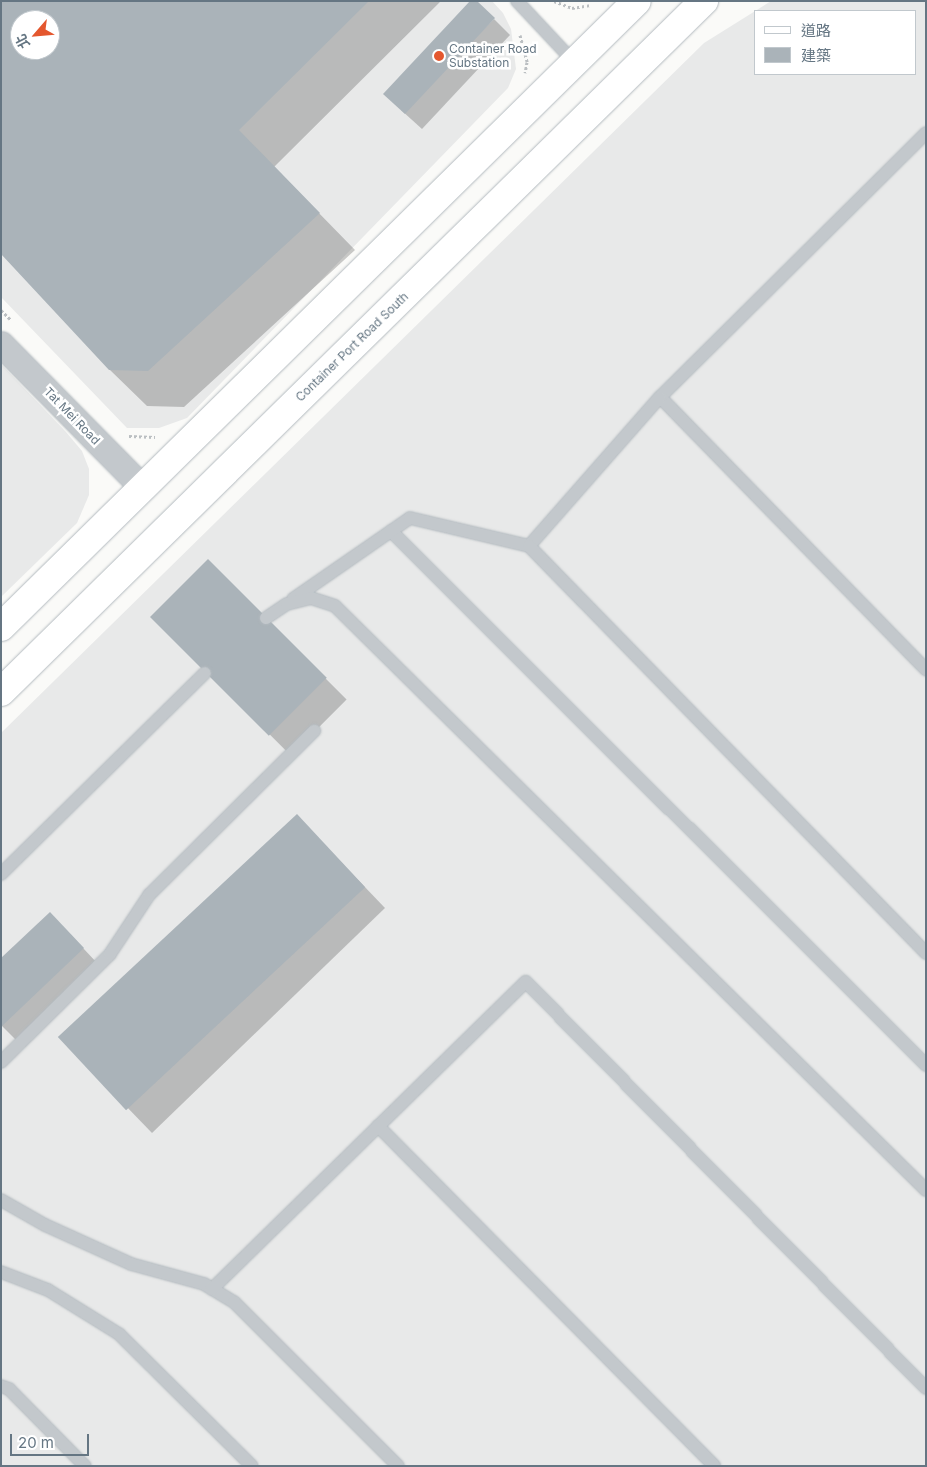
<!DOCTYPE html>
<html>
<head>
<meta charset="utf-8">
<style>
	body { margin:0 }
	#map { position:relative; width:927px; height:1467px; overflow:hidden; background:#fafaf8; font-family:Inter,"Noto Sans TC",sans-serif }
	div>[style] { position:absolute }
	.built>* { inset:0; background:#e8e9e9 }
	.shadow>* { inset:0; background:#0003; transform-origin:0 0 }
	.building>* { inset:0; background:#aab3b9; transform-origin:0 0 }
	.path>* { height:3px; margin-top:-1.5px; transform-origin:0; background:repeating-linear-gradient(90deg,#bbbfc2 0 2.5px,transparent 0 5px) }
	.roads { filter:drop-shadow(0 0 1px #b3babf) drop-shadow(0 0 1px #b3babf) }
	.lane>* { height:12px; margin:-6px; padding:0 6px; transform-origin:6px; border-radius:6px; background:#c3c8cc }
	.street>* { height:25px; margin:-12.5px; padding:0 12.5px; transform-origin:12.5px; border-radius:12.5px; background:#c3c8cc }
	.secondary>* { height:28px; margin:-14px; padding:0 14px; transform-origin:14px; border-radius:14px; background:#fff }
	.dots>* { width:14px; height:14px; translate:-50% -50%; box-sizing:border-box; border:2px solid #fff; border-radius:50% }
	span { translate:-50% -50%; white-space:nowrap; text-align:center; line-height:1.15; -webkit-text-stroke:5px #fff; paint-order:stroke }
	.poi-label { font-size:12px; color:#657683 }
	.left { translate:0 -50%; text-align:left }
	.street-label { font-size:12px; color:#657683 }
	.frame { position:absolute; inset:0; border:2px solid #657683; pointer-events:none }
	.legend { position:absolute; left:754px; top:10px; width:162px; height:65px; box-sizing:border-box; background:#fff; border:1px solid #c1c8cd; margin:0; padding:6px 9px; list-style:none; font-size:15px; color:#657683 }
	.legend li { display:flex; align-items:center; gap:10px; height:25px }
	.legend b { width:25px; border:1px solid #c1c8cd }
	.north { position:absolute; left:10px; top:10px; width:50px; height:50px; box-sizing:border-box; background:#fff; border:1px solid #c1c8cd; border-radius:50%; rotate:243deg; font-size:14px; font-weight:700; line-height:20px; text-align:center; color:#657683 }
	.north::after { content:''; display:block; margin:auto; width:18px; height:22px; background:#e4572e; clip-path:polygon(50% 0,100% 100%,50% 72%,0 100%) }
	.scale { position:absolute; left:10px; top:1434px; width:79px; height:22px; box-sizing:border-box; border:2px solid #657683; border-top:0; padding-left:6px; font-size:15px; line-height:18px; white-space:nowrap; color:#657683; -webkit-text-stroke:4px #fff; paint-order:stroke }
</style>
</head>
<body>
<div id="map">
	<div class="built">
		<i style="clip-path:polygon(evenodd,1px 1px,492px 1px,503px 13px,511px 29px,516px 69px,508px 88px,187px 418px,159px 428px,127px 428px,1px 297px,1px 1px,20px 20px,50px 20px,50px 50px,20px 50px,20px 20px)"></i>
		<i style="clip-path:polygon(evenodd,771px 1px,926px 1px,926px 1466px,1px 1466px,1px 733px,704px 43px,771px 1px,756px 11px,916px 11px,916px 74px,756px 74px,756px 11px)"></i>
		<i style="clip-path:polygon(1px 364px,66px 432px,82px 451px,89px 469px,89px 495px,77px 523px,1px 597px)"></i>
	</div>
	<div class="shadow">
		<i style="clip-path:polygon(evenodd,1px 1px,441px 1px,274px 167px,355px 250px,184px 407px,147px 406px,110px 370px,1px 1px,20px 20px,50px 20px,50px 50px,20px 50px,20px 20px)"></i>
		<i style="clip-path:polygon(494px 19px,510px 35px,422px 129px,401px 110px)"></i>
		<i style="left:208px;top:561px;width:196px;height:79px;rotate:45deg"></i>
		<i style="clip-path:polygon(317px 837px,385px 908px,152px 1133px,63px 1041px)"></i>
		<i style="clip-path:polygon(66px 930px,99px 965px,18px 1042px,1px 1025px)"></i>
	</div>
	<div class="building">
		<i style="clip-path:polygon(evenodd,1px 1px,369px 1px,239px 130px,320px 213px,148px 371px,109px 370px,1px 254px,1px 1px,20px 20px,50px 20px,50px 50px,20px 50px,20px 20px)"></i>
		<i style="clip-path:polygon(470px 1px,477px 1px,495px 18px,405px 114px,383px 94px)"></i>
		<i style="left:208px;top:559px;width:168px;height:82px;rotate:45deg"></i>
		<i style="left:297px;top:814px;width:100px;height:327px;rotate:47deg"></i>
		<i style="clip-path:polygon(50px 912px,84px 948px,1px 1027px,1px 958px)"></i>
	</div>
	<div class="path">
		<i style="left:554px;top:1px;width:19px;rotate:21deg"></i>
		<i style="left:572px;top:8px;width:20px;rotate:-9deg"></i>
		<i style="left:520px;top:35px;width:28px;rotate:75deg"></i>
		<i style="left:527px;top:62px;width:11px;rotate:100deg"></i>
		<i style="left:1px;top:310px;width:14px;rotate:45deg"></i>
		<i style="left:129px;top:436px;width:26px;rotate:2deg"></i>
	</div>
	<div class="roads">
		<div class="lane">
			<i style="left:517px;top:1px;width:83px;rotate:46.9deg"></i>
			<i style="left:926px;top:133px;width:375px;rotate:135.2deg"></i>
			<i style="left:660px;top:397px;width:381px;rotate:45.7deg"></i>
			<i style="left:391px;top:531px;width:756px;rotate:44.95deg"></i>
			<i style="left:529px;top:546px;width:198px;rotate:-48.7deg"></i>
			<i style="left:293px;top:599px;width:142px;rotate:-34.7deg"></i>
			<i style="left:410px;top:518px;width:122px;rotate:13.2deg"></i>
			<i style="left:529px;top:546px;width:569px;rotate:45.71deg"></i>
			<i style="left:266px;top:618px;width:25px;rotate:-34deg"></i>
			<i style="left:287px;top:604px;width:25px;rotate:-14deg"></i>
			<i style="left:311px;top:598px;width:25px;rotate:18deg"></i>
			<i style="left:335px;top:606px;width:831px;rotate:44.66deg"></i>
			<i style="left:1px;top:874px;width:286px;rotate:-44.6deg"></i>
			<i style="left:1px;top:1062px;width:153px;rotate:-44.7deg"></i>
			<i style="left:110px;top:954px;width:71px;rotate:-56.5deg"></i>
			<i style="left:149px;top:895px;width:233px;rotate:-44.8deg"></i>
			<i style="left:378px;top:1126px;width:478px;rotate:45.3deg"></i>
			<i style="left:1px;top:1200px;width:51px;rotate:29.6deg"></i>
			<i style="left:45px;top:1225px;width:94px;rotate:24.4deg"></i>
			<i style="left:131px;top:1264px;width:76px;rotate:15.3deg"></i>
			<i style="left:204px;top:1284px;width:35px;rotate:31deg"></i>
			<i style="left:234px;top:1302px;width:232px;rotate:45deg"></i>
			<i style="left:1px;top:1272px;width:50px;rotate:21deg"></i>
			<i style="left:48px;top:1290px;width:84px;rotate:31.8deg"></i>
			<i style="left:119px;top:1334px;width:187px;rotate:44.8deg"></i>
			<i style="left:212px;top:1289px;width:439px;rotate:-44.4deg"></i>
			<i style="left:526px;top:982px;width:570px;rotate:45.43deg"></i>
			<i style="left:1px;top:1386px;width:9px;rotate:21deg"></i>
			<i style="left:9px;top:1389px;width:108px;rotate:45.4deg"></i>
		</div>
		<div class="street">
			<i style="left:1px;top:344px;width:202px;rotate:45.4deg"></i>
		</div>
		<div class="secondary">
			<i style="left:1px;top:627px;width:892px;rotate:-44.55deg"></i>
			<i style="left:1px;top:692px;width:986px;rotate:-44.51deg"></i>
		</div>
	</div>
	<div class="dots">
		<i style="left:439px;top:56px;background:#e4572e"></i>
	</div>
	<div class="poi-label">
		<span class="left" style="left:449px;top:56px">Container Road<br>Substation</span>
	</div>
	<div class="street-label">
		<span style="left:352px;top:347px;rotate:-44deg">Container Port Road South</span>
		<span style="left:72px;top:416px;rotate:46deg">Tat Mei Road</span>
	</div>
	<div class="frame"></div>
	<ul class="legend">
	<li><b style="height:6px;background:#fff"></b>道路</li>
	<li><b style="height:14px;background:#aab3b9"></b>建築</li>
	</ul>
	<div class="north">北</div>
	<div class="scale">20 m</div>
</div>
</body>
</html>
